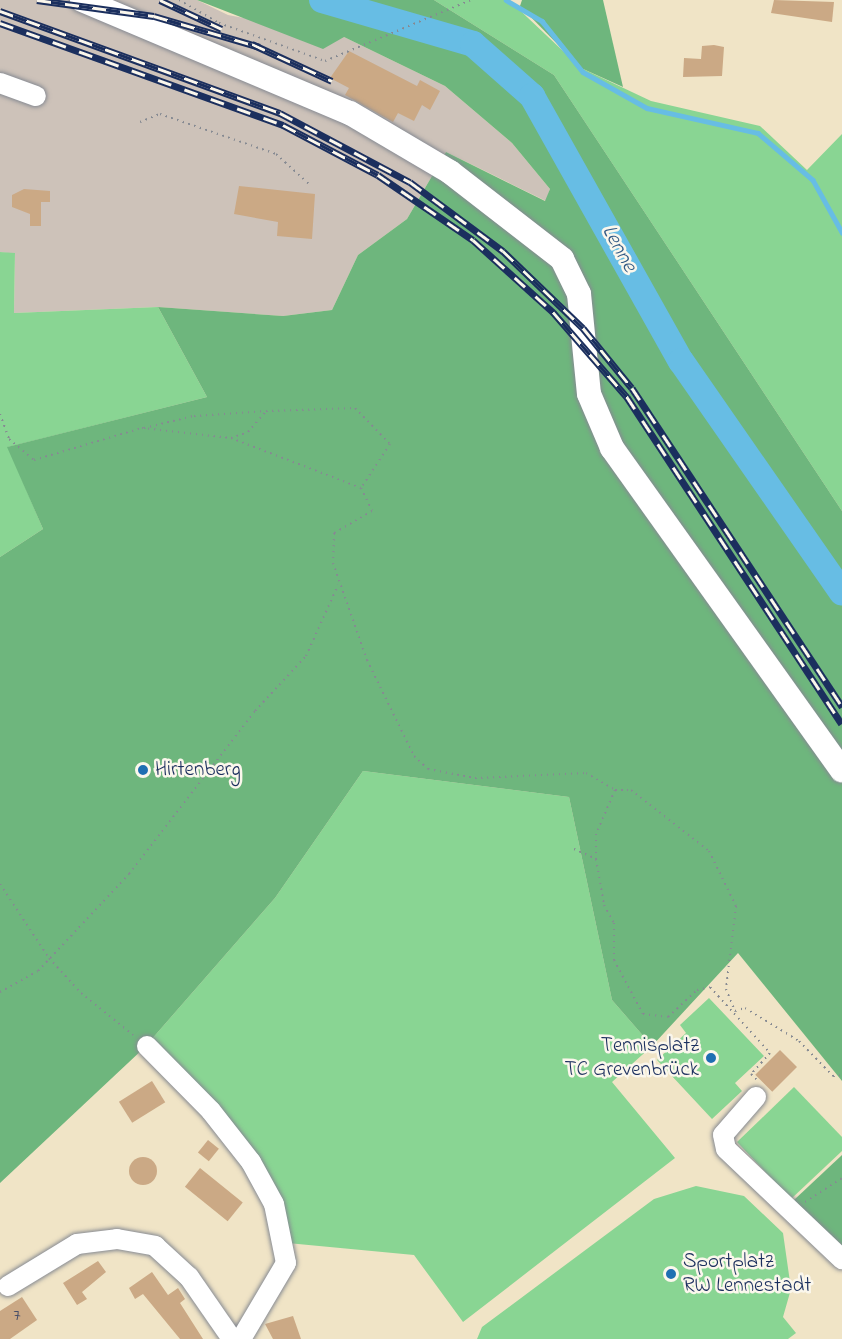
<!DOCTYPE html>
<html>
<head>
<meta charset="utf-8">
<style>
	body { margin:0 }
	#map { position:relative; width:842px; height:1339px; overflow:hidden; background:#f0e4c6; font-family:"Indie Flower",sans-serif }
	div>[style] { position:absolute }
	.industrial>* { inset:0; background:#cdc2b9 }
	.green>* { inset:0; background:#89d593 }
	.forest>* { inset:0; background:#6eb67d }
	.stream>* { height:4.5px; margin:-2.25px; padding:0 2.25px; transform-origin:2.25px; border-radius:2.25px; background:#67bde4 }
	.river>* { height:26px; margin:-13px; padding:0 13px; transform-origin:13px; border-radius:13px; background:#67bde4 }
	.building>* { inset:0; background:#cba985; transform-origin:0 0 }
	.round { border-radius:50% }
	.path>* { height:2px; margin-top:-1px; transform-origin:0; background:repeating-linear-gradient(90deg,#868a92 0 1.5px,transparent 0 6px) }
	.roads { filter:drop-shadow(0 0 2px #868a92) drop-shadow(0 0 2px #868a92) }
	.minor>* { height:20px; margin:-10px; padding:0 10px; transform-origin:10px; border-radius:10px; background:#fff }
	.major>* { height:24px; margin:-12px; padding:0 12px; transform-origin:12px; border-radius:12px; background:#fff }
	.rail>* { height:7px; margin-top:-3.5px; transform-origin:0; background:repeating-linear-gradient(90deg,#fbf7ec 0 14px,#1b2f5e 0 28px); box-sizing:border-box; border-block:2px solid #1b2f5e }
	.dots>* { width:16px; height:16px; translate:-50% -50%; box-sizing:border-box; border:3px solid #fbf7ec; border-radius:50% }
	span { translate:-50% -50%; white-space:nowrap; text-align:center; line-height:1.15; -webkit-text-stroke:5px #fbf7ec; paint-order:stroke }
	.number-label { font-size:18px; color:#474e68 }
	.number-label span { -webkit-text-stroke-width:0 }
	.poi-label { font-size:21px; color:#1b2f5e }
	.left { translate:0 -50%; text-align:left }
	.right { translate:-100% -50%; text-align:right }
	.water-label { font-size:22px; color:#325a86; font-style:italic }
</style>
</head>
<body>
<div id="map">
	<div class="industrial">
		<i style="clip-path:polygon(0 0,197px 0,228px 15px,344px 37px,445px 86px,512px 143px,550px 189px,546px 201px,446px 152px,407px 219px,358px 255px,332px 310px,283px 316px,158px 307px,14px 313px,15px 254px,0 252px)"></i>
	</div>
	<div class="green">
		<i style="clip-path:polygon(434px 0,509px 0,581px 68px,651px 101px,760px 126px,807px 170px,842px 134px,842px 511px,554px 75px)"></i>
		<i style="clip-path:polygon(0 252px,15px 253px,14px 313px,158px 307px,207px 397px,8px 447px,43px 529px,0 557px)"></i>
		<i style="clip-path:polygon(363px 771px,569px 797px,612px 1000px,652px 1046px,612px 1082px,675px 1158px,463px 1322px,414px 1255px,277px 1242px,268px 1206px,209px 1117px,144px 1048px,275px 898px)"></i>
		<i style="clip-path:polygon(709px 998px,764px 1056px,735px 1083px,742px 1091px,712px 1119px,657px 1060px,686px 1033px,680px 1025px)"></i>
		<i style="clip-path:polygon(794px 1087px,842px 1137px,842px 1151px,791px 1199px,737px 1142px)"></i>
		<i style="clip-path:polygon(696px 1186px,744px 1196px,783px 1233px,791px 1289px,783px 1317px,796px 1333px,788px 1339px,477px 1339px,482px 1327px,654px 1199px)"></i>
	</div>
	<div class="forest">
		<i style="clip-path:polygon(197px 0,434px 0,554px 75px,842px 511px,842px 1081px,738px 953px,652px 1046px,612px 1000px,569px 797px,363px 771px,275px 898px,144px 1048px,0 1183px,0 557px,43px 529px,7px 447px,207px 397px,158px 307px,283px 316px,332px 310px,358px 255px,407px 219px,446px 152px,545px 201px,550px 189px,512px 143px,445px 86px,344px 37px,323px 49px)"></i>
		<i style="clip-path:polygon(522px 0,603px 0,623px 87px,581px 68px,520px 6px)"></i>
		<i style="clip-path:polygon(842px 1155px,842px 1248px,794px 1200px)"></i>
	</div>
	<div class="stream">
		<i style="left:506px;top:0;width:42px;rotate:30.3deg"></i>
		<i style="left:542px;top:21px;width:65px;rotate:51.2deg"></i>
		<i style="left:583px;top:72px;width:73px;rotate:29.4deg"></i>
		<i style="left:647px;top:108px;width:114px;rotate:12.7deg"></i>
		<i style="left:758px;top:133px;width:72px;rotate:40.5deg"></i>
		<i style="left:813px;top:180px;width:60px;rotate:60.9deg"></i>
	</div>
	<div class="river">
		<i style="left:322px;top:0;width:157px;rotate:16.2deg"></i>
		<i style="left:473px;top:44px;width:79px;rotate:41.4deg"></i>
		<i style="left:532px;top:96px;width:304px;rotate:60.7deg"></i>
		<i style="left:681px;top:361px;width:282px;rotate:55.2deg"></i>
	</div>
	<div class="building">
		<i style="clip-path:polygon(774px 0,834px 2px,832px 22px,771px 13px)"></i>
		<i style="clip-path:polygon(714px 45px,724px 47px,722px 76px,683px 77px,684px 58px,701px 59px,702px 46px)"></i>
		<i style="clip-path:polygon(349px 51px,417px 86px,420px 80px,440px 91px,430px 110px,422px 105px,414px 121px,398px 113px,393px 122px,345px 95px,349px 88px,330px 78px)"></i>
		<i style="clip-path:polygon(239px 186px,315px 194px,312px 239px,277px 236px,278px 222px,234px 214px)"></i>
		<i style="clip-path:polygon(24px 189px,50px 191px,50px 202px,41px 202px,41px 226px,30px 226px,30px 214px,12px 207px,12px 195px)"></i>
		<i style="left:780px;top:1050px;width:24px;height:35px;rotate:45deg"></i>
		<i style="left:152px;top:1081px;width:25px;height:39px;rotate:58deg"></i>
		<i style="left:208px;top:1140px;width:14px;height:16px;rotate:39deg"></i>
		<i class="round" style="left:129px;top:1157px;width:28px;height:28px"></i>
		<i style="left:200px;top:1168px;width:55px;height:24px;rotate:39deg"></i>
		<i style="clip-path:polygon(98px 1261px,106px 1272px,82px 1292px,87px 1299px,77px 1305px,63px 1283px)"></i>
		<i style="clip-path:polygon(152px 1272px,168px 1295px,178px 1288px,185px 1299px,180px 1303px,203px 1339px,180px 1339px,143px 1294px,135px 1299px,129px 1288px)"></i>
		<i style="clip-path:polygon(22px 1297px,37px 1320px,10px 1339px,0 1339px,0 1311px)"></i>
		<i style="clip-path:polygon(293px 1316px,301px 1339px,273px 1339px,265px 1324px)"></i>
	</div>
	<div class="path">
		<i style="left:179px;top:0;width:46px;rotate:29.9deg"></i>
		<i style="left:219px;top:23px;width:113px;rotate:19.7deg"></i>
		<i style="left:325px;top:61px;width:158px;rotate:-22.7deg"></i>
		<i style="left:140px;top:122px;width:22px;rotate:-22deg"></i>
		<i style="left:160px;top:114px;width:123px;rotate:19deg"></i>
		<i style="left:276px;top:154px;width:45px;rotate:42.3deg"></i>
		<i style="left:0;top:414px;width:27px;rotate:70deg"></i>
		<i style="left:9px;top:439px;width:33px;rotate:40deg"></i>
		<i style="left:34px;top:460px;width:113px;rotate:-16.5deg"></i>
		<i style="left:142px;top:428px;width:90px;rotate:6.4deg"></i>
		<i style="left:231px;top:438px;width:18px;rotate:-19deg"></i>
		<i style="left:248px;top:432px;width:28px;rotate:-49deg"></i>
		<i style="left:266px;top:411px;width:89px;rotate:-1.9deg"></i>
		<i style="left:355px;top:408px;width:50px;rotate:45.8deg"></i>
		<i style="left:390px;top:444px;width:53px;rotate:123.4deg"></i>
		<i style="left:361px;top:488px;width:25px;rotate:64deg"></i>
		<i style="left:372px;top:511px;width:44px;rotate:149.9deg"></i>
		<i style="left:334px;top:533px;width:30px;rotate:92deg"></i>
		<i style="left:333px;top:563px;width:103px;rotate:70.7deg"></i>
		<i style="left:367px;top:660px;width:107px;rotate:63.9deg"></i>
		<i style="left:414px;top:756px;width:19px;rotate:43deg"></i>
		<i style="left:428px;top:769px;width:48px;rotate:10.8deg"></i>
		<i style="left:475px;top:778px;width:111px;rotate:-2.6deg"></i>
		<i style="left:586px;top:773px;width:34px;rotate:30deg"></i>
		<i style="left:615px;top:790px;width:16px"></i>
		<i style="left:631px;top:790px;width:99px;rotate:38deg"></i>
		<i style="left:709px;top:851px;width:61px;rotate:63.9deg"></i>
		<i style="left:736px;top:906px;width:84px;rotate:96.9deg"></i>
		<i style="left:726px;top:989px;width:24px;rotate:68deg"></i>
		<i style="left:735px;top:1011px;width:10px;rotate:-17deg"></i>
		<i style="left:745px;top:1008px;width:63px;rotate:31.4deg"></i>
		<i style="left:799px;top:1041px;width:49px;rotate:45.8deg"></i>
		<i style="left:833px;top:1076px;width:9px;rotate:-6deg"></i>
		<i style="left:144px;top:428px;width:51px;rotate:-13.5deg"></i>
		<i style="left:194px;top:416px;width:72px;rotate:-4deg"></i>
		<i style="left:231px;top:438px;width:139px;rotate:21deg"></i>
		<i style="left:615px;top:790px;width:48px;rotate:113.4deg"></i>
		<i style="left:596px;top:834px;width:25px;rotate:90deg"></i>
		<i style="left:596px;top:859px;width:47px;rotate:80.1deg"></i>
		<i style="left:604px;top:905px;width:21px;rotate:61deg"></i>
		<i style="left:614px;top:923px;width:37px;rotate:90deg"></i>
		<i style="left:614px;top:960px;width:61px;rotate:61.8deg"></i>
		<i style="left:643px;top:1014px;width:25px;rotate:7deg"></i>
		<i style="left:668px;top:1017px;width:40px;rotate:-43deg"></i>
		<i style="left:697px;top:990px;width:13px;rotate:-13deg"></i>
		<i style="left:710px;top:987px;width:89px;rotate:47.7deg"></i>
		<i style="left:770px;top:1053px;width:28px;rotate:132deg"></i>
		<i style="left:751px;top:1074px;width:8px;rotate:45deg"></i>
		<i style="left:574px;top:849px;width:24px;rotate:24deg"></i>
		<i style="left:0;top:884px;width:89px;rotate:56.5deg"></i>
		<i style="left:49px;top:958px;width:47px;rotate:47.6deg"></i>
		<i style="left:81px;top:993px;width:67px;rotate:38.9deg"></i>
		<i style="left:0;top:992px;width:43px;rotate:-28.9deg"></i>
		<i style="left:38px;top:971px;width:133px;rotate:-46.8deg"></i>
		<i style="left:129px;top:874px;width:206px;rotate:-52.3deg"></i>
		<i style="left:255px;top:711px;width:75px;rotate:-47.2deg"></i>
		<i style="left:306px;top:656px;width:78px;rotate:-65.7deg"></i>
		<i style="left:805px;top:1202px;width:44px;rotate:-33deg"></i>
	</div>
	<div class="roads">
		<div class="minor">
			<i style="left:0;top:83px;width:38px;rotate:20deg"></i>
			<i style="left:147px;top:1046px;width:91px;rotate:45.4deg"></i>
			<i style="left:211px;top:1111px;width:65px;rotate:51.9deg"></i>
			<i style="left:251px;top:1162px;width:48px;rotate:61.3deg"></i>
			<i style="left:274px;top:1204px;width:60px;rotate:78.5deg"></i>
			<i style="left:286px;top:1263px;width:88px;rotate:120.6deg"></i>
			<i style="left:756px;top:1097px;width:50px;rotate:131deg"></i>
			<i style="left:723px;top:1135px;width:14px;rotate:78deg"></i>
			<i style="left:726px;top:1149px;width:160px;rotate:43.5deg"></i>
			<i style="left:8px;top:1286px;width:81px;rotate:-31.3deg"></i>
			<i style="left:77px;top:1244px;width:40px;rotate:-7.1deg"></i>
			<i style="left:117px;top:1239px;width:39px;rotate:10deg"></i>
			<i style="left:155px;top:1246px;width:46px;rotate:42.4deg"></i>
			<i style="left:189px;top:1277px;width:75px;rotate:55.3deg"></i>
		</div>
		<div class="major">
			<i style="left:82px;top:0;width:291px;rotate:22.9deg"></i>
			<i style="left:350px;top:113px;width:116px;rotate:30.5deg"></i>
			<i style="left:450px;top:172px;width:142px;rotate:37.8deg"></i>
			<i style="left:562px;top:259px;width:39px;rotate:64deg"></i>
			<i style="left:579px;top:294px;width:100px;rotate:84.3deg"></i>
			<i style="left:589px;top:394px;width:59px;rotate:66.9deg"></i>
			<i style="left:612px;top:448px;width:396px;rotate:54.5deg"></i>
		</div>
	</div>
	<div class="rail">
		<i style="left:37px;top:0;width:118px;rotate:7.8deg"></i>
		<i style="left:154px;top:16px;width:110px;rotate:16.3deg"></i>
		<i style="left:160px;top:0;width:68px;rotate:25.1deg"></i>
		<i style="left:0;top:11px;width:298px;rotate:20deg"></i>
		<i style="left:280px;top:113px;width:147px;rotate:28deg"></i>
		<i style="left:410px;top:182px;width:116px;rotate:36.6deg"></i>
		<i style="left:503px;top:251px;width:111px;rotate:43.9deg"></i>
		<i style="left:583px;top:328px;width:77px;rotate:50.8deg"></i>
		<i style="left:632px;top:388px;width:382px;rotate:56.6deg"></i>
		<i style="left:0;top:23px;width:301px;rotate:19.8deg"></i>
		<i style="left:283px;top:125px;width:107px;rotate:27.8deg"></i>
		<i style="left:378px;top:175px;width:115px;rotate:34.4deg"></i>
		<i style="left:473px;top:240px;width:108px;rotate:42deg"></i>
		<i style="left:553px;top:312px;width:113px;rotate:49deg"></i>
		<i style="left:627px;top:397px;width:391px;rotate:56.7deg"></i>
		<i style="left:252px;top:44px;width:88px;rotate:24.8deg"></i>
	</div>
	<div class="dots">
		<i style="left:143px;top:770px;background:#1f6fb2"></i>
		<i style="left:711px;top:1058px;background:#1f6fb2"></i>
		<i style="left:671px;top:1274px;background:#1f6fb2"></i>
	</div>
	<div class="number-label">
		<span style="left:17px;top:1316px">7</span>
	</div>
	<div class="poi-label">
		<span class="left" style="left:155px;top:770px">Hirtenberg</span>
		<span class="right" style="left:699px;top:1058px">Tennisplatz<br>TC Grevenbrück</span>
		<span class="left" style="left:683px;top:1274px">Sportplatz<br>RW Lennestadt</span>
	</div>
	<div class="water-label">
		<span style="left:618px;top:249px;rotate:61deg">Lenne</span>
	</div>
</div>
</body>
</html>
